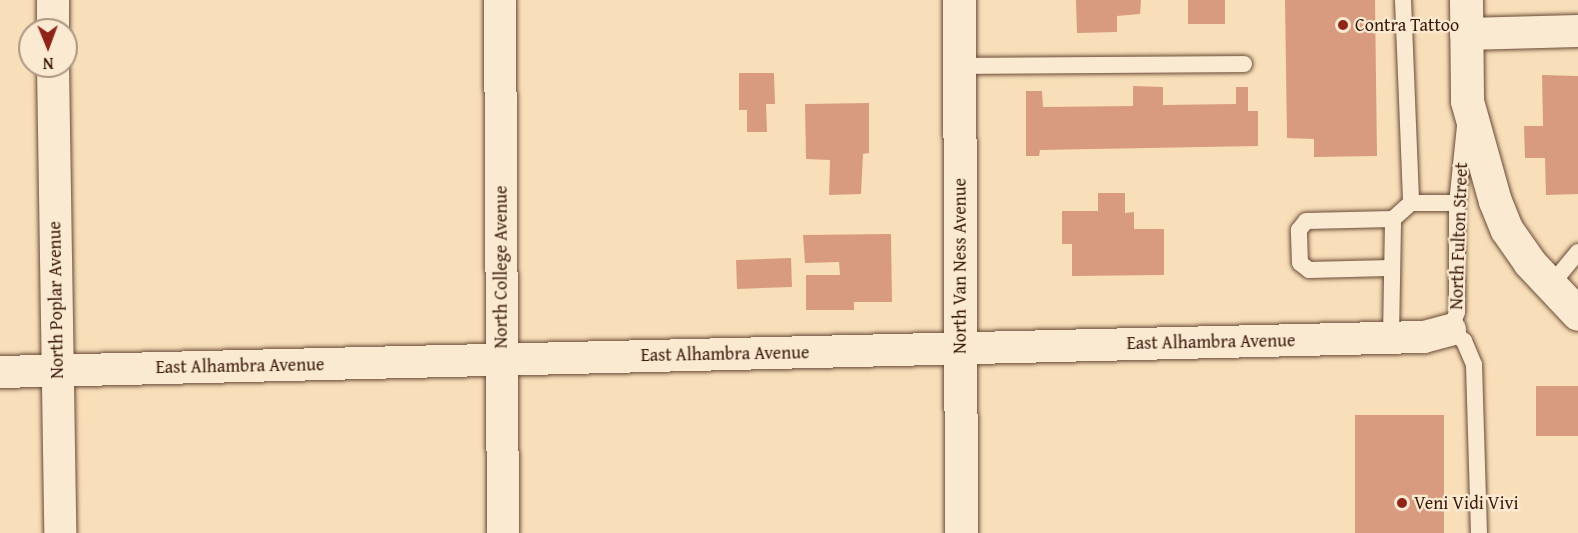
<!DOCTYPE html>
<html>
<head>
<meta charset="utf-8">
<style>
	body { margin:0 }
	#map { position:relative; width:1578px; height:533px; overflow:hidden; background:#f8dfb9; font-family:"Gentium Book Plus",serif }
	div>[style] { position:absolute }
	.building>* { inset:0; background:#d89b7f; transform-origin:0 0 }
	.roads { filter:drop-shadow(0 0 2px #6a4a36) drop-shadow(0 0 2px #6a4a36) }
	.lane>* { height:16px; margin:-8px; padding:0 8px; transform-origin:8px; border-radius:8px; background:#faead2 }
	.street>* { height:32px; margin:-16px; padding:0 16px; transform-origin:16px; border-radius:16px; background:#faead2 }
	.secondary>* { height:33px; margin:-16.5px; padding:0 16.5px; transform-origin:16.5px; border-radius:16.5px; background:#faead2 }
	.dots>* { width:16px; height:16px; translate:-50% -50%; box-sizing:border-box; border:3px solid #faead2; border-radius:50% }
	span { translate:-50% -50%; white-space:nowrap; text-align:center; line-height:1.15; -webkit-text-stroke:4.5px #faead2; paint-order:stroke }
	.poi-label { font-size:18px; color:#3b190b }
	.left { translate:0 -50%; text-align:left }
	.street-label { font-size:18px; color:#3b190b }
	.north { position:absolute; left:18px; top:18px; width:60px; height:60px; box-sizing:border-box; background:#faead2; border:2px solid #ae9682; border-radius:50%; rotate:179deg; font-size:16px; font-weight:700; line-height:24px; text-align:center; color:#3b190b }
	.north::after { content:''; display:block; margin:auto; width:21px; height:27px; background:#8f2418; clip-path:polygon(50% 0,100% 100%,50% 72%,0 100%) }
</style>
</head>
<body>
<div id="map">
	<div class="building">
		<i style="clip-path:polygon(1076px 0,1141px 0,1140px 14px,1117px 16px,1117px 32px,1077px 33px)"></i>
		<i style="left:1188px;top:0;width:37px;height:24px"></i>
		<i style="clip-path:polygon(1285px 0,1375px 0,1377px 156px,1314px 157px,1314px 139px,1287px 138px)"></i>
		<i style="clip-path:polygon(739px 73px,774px 73px,775px 104px,766px 104px,767px 132px,747px 132px,747px 110px,739px 110px)"></i>
		<i style="clip-path:polygon(1542px 75px,1578px 76px,1578px 194px,1546px 195px,1545px 158px,1525px 158px,1524px 126px,1543px 126px)"></i>
		<i style="clip-path:polygon(1133px 86px,1163px 87px,1163px 105px,1236px 104px,1236px 87px,1248px 87px,1248px 111px,1258px 111px,1258px 146px,1040px 150px,1039px 156px,1026px 156px,1026px 91px,1042px 91px,1043px 107px,1133px 106px)"></i>
		<i style="clip-path:polygon(869px 103px,869px 153px,863px 154px,861px 194px,829px 195px,830px 160px,806px 159px,805px 104px)"></i>
		<i style="clip-path:polygon(1098px 193px,1125px 193px,1125px 213px,1134px 212px,1134px 229px,1164px 229px,1164px 275px,1072px 276px,1072px 244px,1062px 244px,1062px 211px,1098px 211px)"></i>
		<i style="clip-path:polygon(891px 234px,892px 302px,854px 302px,854px 310px,806px 310px,806px 275px,840px 275px,839px 262px,805px 263px,803px 235px)"></i>
		<i style="left:791px;top:258px;width:29px;height:55px;rotate:88deg"></i>
		<i style="left:1536px;top:386px;width:42px;height:50px"></i>
		<i style="left:1444px;top:415px;width:118px;height:89px;rotate:90deg"></i>
	</div>
	<div class="roads">
		<div class="lane">
			<i style="left:1403px;top:0;width:203px;rotate:87.7deg"></i>
			<i style="left:959px;top:66px;width:285px;rotate:-0.4deg"></i>
			<i style="left:1465px;top:126px;width:77px;rotate:95.9deg"></i>
			<i style="left:1457px;top:203px;width:109px;rotate:90deg"></i>
			<i style="left:1457px;top:312px;width:19px;rotate:111deg"></i>
			<i style="left:1450px;top:330px;width:18px;rotate:38deg"></i>
			<i style="left:1464px;top:341px;width:26px;rotate:67deg"></i>
			<i style="left:1474px;top:365px;width:168px;rotate:88.3deg"></i>
			<i style="left:1390px;top:268px;width:81px;rotate:178.6deg"></i>
			<i style="left:1309px;top:270px;width:11px;rotate:-142deg"></i>
			<i style="left:1300px;top:263px;width:33px;rotate:-92deg"></i>
			<i style="left:1299px;top:230px;width:11px;rotate:-52deg"></i>
			<i style="left:1306px;top:221px;width:87px;rotate:-1.3deg"></i>
			<i style="left:1550px;top:286px;width:44px;rotate:-50.5deg"></i>
			<i style="left:1391px;top:337px;width:118px;rotate:-89deg"></i>
			<i style="left:1393px;top:219px;width:24px;rotate:-42deg"></i>
			<i style="left:1411px;top:203px;width:46px"></i>
		</div>
		<div class="street">
			<i style="left:53px;top:0;width:30px;rotate:90deg"></i>
			<i style="left:500px;top:0;width:533px;rotate:89.68deg"></i>
			<i style="left:1466px;top:34px;width:112px;rotate:-1.5deg"></i>
			<i style="left:53px;top:66px;width:467px;rotate:89.1deg"></i>
			<i style="left:0;top:372px;width:1424px;rotate:-1.41deg"></i>
			<i style="left:1424px;top:337px;width:27px;rotate:-15deg"></i>
		</div>
		<div class="secondary">
			<i style="left:959px;top:0;width:533px;rotate:89.79deg"></i>
			<i style="left:1466px;top:0;width:101px;rotate:89.4deg"></i>
			<i style="left:1467px;top:101px;width:104px;rotate:74.4deg"></i>
			<i style="left:1495px;top:201px;width:31px;rotate:68deg"></i>
			<i style="left:1507px;top:230px;width:39px;rotate:55deg"></i>
			<i style="left:1529px;top:262px;width:71px;rotate:46.7deg"></i>
		</div>
	</div>
	<div class="dots">
		<i style="left:1343px;top:25px;background:#8f2418"></i>
		<i style="left:1402px;top:503px;background:#8f2418"></i>
	</div>
	<div class="poi-label">
		<span class="left" style="left:1355px;top:25px">Contra Tattoo</span>
		<span class="left" style="left:1414px;top:503px">Veni Vidi Vivi</span>
	</div>
	<div class="street-label">
		<span style="left:1459px;top:236px;rotate:-88deg">North Fulton Street</span>
		<span style="left:960px;top:266px;rotate:-90deg">North Van Ness Avenue</span>
		<span style="left:501px;top:267px;rotate:-90deg">North College Avenue</span>
		<span style="left:56px;top:300px;rotate:-91deg">North Poplar Avenue</span>
		<span style="left:1211px;top:342px;rotate:-1deg">East Alhambra Avenue</span>
		<span style="left:725px;top:354px;rotate:-1deg">East Alhambra Avenue</span>
		<span style="left:240px;top:366px;rotate:-1deg">East Alhambra Avenue</span>
	</div>
	<div class="north">N</div>
</div>
</body>
</html>
